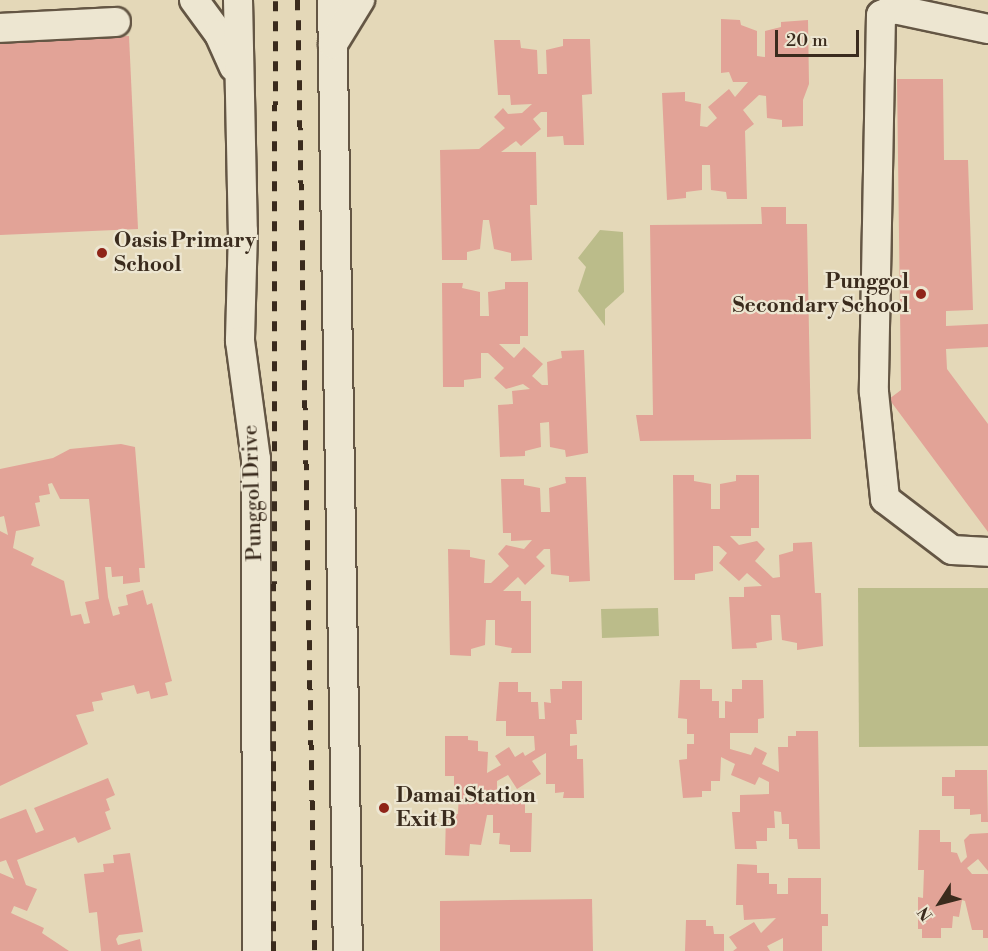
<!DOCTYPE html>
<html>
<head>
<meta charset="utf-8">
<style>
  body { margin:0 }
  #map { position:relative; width:988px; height:951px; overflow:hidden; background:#e4d8b8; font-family:"Libre Bodoni",serif }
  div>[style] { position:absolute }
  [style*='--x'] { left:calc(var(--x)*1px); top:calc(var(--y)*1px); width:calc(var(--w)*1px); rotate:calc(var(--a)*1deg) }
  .green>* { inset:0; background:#bbbc8a }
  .building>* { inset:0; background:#e2a397 }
  .roads { filter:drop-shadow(2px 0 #645644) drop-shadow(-2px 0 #645644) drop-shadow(0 2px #645644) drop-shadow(0 -2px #645644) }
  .minor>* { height:28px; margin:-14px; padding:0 14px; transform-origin:14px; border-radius:14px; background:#ede6d1 }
  .rail>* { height:4.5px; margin-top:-2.25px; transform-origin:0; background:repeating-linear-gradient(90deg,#3a2b1d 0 10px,transparent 0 20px) }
  .dots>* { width:16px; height:16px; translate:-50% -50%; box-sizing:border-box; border:3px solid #ede6d1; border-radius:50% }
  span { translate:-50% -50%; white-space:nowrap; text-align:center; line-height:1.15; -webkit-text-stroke:4.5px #ede6d1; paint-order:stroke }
  .poi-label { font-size:21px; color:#3a2b1d; font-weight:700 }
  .left { translate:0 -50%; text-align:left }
  .right { translate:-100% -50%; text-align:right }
  .street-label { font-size:21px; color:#3a2b1d }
  .north { position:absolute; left:910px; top:873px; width:60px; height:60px; -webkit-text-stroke:4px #ede6d1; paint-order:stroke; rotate:234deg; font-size:16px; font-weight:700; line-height:24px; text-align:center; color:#3a2b1d }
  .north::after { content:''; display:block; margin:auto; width:21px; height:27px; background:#3a2b1d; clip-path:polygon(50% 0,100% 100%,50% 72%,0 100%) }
  .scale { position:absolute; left:775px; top:30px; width:84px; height:27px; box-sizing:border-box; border:3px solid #3a2b1d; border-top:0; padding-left:8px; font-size:18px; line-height:21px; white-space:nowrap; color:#3a2b1d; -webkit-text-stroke:4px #ede6d1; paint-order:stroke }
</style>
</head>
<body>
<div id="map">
  <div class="green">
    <div style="clip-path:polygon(600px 230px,623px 232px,624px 292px,605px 309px,605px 326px,578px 291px,586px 267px,578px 258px)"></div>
    <div style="clip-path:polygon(858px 588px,988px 588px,988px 746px,859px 747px)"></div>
    <div style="clip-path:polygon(658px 608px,659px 636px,602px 638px,601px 609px)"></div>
  </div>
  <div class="building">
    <div style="clip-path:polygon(721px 19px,740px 20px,741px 25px,757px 31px,757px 56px,765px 57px,765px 31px,781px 27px,781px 22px,808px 20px,809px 84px,803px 100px,803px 126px,782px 127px,782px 120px,767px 118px,766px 96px,759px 95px,743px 110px,754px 124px,745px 131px,747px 199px,727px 199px,726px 192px,711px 190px,710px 165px,702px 165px,702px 190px,686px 192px,686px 198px,667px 200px,662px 93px,685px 92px,685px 101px,701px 104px,700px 126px,707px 127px,717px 118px,708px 107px,729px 89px,735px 97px,748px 82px,733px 82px,729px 72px,721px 73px)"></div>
    <div style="clip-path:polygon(129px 36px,138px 229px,0 235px,0 42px)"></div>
    <div style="clip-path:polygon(563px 39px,590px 39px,592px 94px,582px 95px,584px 145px,564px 145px,563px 136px,547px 137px,547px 112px,541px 112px,533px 119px,541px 129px,521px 146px,516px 141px,501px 152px,536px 152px,537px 205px,530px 205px,532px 260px,511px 261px,511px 253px,494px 249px,489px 220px,483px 220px,480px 249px,467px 252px,467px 260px,442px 260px,440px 150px,479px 149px,505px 128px,494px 117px,503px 108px,508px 114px,522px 113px,532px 104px,511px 105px,510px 95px,498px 95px,494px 40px,520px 40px,521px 48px,537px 50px,538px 74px,547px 74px,546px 50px,563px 46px)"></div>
    <div style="clip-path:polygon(897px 79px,943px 79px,944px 160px,968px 160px,973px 310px,946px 311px,946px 326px,988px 324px,988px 347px,946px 349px,947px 369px,988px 424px,988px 532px,889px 399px,901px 390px)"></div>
    <div style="clip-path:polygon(761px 207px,786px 207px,786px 224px,807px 224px,811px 439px,640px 441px,636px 415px,653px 415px,650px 225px,762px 224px)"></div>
    <div style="clip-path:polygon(505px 282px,528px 282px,528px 336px,520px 336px,520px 344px,499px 344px,514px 358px,524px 347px,543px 364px,532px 376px,542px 385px,548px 385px,547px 362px,562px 358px,561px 351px,584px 350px,588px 453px,566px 457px,565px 450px,550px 447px,549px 422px,540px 423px,541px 447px,525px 451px,525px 456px,500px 457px,498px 405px,513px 404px,512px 391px,530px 389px,523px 384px,506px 389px,494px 378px,504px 368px,488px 353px,481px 353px,481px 378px,464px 380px,464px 387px,443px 387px,442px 283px,463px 283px,462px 288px,480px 292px,480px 316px,489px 316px,488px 292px,505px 289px)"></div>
    <div style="clip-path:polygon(evenodd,121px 444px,135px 447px,145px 568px,139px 568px,140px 582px,123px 584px,123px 576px,112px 577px,111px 567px,105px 567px,108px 597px,113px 616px,120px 614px,118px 607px,128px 605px,126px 595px,143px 590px,147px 605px,152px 603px,172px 681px,165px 683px,168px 695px,151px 699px,149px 691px,137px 694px,134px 685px,101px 693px,103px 700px,92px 702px,94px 711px,76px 715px,88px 744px,0 786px,0 531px,8px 535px,4px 516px,0 517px,0 469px,53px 458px,70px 449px,121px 444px,52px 483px,60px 499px,89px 499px,99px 599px,85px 602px,90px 623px,84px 624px,81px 614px,71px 616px,64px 581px,31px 565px,34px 558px,13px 548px,16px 531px,40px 526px,35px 503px,40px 502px,39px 496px,50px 494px,48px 484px,52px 483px)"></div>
    <div style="clip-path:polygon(673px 475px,694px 475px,694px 481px,711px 484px,711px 509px,720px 509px,720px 484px,736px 481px,736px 475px,759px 475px,759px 528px,751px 528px,751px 536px,730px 536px,739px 545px,757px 541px,765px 549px,755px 561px,773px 578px,780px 577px,779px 555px,793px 551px,793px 543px,812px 542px,815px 593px,821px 593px,823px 646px,797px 650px,797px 643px,782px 640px,780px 615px,771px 615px,772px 640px,756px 643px,757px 648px,732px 649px,729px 597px,744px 597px,744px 587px,762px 586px,747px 573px,739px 581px,719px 563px,727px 553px,719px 546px,713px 546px,713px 571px,695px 574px,695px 580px,674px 580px)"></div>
    <div style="clip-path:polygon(565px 477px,586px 477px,590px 581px,569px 582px,569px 576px,551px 574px,550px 549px,544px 549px,536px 557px,545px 566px,525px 585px,518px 577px,503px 591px,521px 591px,521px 601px,531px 601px,531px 653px,511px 653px,512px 648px,495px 645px,495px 620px,486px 620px,485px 645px,471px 649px,471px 656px,450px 655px,448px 549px,470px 550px,470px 557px,485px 560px,484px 583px,491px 583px,509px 566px,498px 554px,506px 545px,524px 549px,532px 540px,511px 541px,511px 533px,503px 533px,501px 479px,524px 479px,524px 485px,540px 488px,541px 512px,550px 512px,549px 488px,566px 483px)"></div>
    <div style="clip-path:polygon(680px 680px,700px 680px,700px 689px,712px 689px,712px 701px,719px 701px,719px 718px,725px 718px,725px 701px,732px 702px,732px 689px,742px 689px,742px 680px,763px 680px,764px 718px,758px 719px,758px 733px,730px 733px,730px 749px,751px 755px,755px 747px,767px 753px,762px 764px,779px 772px,778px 747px,788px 747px,788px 736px,796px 736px,796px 731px,818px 731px,820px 849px,798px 849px,797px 839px,789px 839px,789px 824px,782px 824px,781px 812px,774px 811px,775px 828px,767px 828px,767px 841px,756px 841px,757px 849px,735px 849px,732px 812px,740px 812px,740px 795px,769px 794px,769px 782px,759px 777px,755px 785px,731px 775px,735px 764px,721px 757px,720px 781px,711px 781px,711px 791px,702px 791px,702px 797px,683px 798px,679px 760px,687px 759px,687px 744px,694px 744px,694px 734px,687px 734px,687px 719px,678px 718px)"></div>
    <div style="clip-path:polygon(562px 681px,582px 681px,582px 720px,576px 720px,577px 734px,570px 734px,570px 746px,577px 745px,577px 759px,583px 759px,584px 798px,563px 798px,564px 792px,555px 793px,555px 784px,546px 784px,546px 753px,532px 761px,541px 774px,517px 789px,508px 775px,497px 781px,497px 798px,525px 799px,525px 813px,532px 813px,531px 852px,510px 852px,510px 845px,499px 844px,500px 833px,493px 833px,493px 815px,487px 815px,481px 845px,470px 844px,469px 856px,445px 855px,446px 814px,458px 814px,459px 790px,454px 790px,454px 776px,445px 776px,445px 736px,468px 736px,468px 740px,478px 741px,478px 751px,488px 752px,487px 773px,501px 765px,495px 756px,509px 747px,515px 757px,523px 752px,525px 756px,535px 750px,534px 736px,506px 736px,506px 721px,496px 721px,499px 682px,518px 682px,518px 692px,531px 692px,531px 702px,538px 702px,539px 719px,545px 719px,544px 702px,551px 703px,550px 689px,562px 689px)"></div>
    <div style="clip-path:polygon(955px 770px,987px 770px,988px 822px,981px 822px,981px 814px,970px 815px,970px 809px,954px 809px,954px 796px,942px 796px,942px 777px,955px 777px)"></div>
    <div style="clip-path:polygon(108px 778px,115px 795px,106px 799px,110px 810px,105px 812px,111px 829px,78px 843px,75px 837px,17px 860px,26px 885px,37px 889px,27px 911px,14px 906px,11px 913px,44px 928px,42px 933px,69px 951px,0 951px,0 873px,14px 879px,6px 860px,0 862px,0 819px,26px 809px,36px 833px,44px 830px,34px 808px)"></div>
    <div style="clip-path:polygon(919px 830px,940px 830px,940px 842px,951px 842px,951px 852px,957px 853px,961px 863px,967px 857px,964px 840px,970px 834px,988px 833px,988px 871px,978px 859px,967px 868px,972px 874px,988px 874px,988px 938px,983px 938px,983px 930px,972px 930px,965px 901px,962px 900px,959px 917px,953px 916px,952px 928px,941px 928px,941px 938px,922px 938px,922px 929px,918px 929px,918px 897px,923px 898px,924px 870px,918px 870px)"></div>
    <div style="clip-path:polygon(130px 853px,143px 932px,119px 935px,116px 939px,118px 945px,140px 939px,142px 951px,101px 951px,97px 912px,89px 913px,84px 874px,104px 872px,103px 864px,114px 863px,113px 855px)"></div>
    <div style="clip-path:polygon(737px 864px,757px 865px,757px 873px,769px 873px,769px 884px,777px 884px,777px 894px,788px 894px,788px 878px,821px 878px,821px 914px,828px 914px,828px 926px,822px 926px,822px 951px,783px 951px,783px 938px,767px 946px,770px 951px,733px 951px,737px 948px,729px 937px,754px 922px,761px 933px,776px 918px,744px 920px,743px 905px,736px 905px)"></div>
    <div style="clip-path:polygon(592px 899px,593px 951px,440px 951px,440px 901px)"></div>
    <div style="clip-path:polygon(686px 920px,706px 920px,706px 926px,713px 926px,714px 934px,724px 934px,724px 951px,685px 951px)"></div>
  </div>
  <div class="roads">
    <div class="minor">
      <div style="--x:194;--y:0;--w:42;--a:53.7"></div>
      <div style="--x:219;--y:34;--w:36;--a:66"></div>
      <div style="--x:238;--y:0;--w:231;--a:88.8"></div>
      <div style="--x:243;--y:231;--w:110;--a:91.6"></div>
      <div style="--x:240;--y:341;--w:119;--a:82.3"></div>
      <div style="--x:256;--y:459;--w:492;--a:89.9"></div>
      <div style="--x:332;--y:0;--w:951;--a:89.04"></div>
      <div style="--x:0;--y:28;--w:116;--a:-3"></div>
      <div style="--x:988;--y:29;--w:96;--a:-168"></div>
      <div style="--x:894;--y:9;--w:14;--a:155"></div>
      <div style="--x:881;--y:15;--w:377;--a:91.1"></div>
      <div style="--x:874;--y:392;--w:108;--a:84.1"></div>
      <div style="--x:885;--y:499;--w:84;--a:37.3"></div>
      <div style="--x:952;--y:550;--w:36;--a:3"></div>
      <div style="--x:333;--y:44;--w:52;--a:-58.5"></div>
    </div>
  </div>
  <div class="rail">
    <div style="--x:298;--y:0;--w:951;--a:88.98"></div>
    <div style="--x:273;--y:951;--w:951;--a:-89.88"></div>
  </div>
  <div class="dots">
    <div style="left:102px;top:253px;background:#8f2418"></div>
    <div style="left:921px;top:294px;background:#8f2418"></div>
    <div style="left:384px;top:808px;background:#8f2418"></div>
  </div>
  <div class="poi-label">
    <span class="left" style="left:114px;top:253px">Oasis Primary<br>School</span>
    <span class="right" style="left:909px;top:294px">Punggol<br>Secondary School</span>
    <span class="left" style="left:396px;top:808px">Damai Station<br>Exit B</span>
  </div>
  <div class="street-label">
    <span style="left:253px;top:493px;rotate:-92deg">Punggol Drive</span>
  </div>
  <div class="north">N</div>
  <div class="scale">20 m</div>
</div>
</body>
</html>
